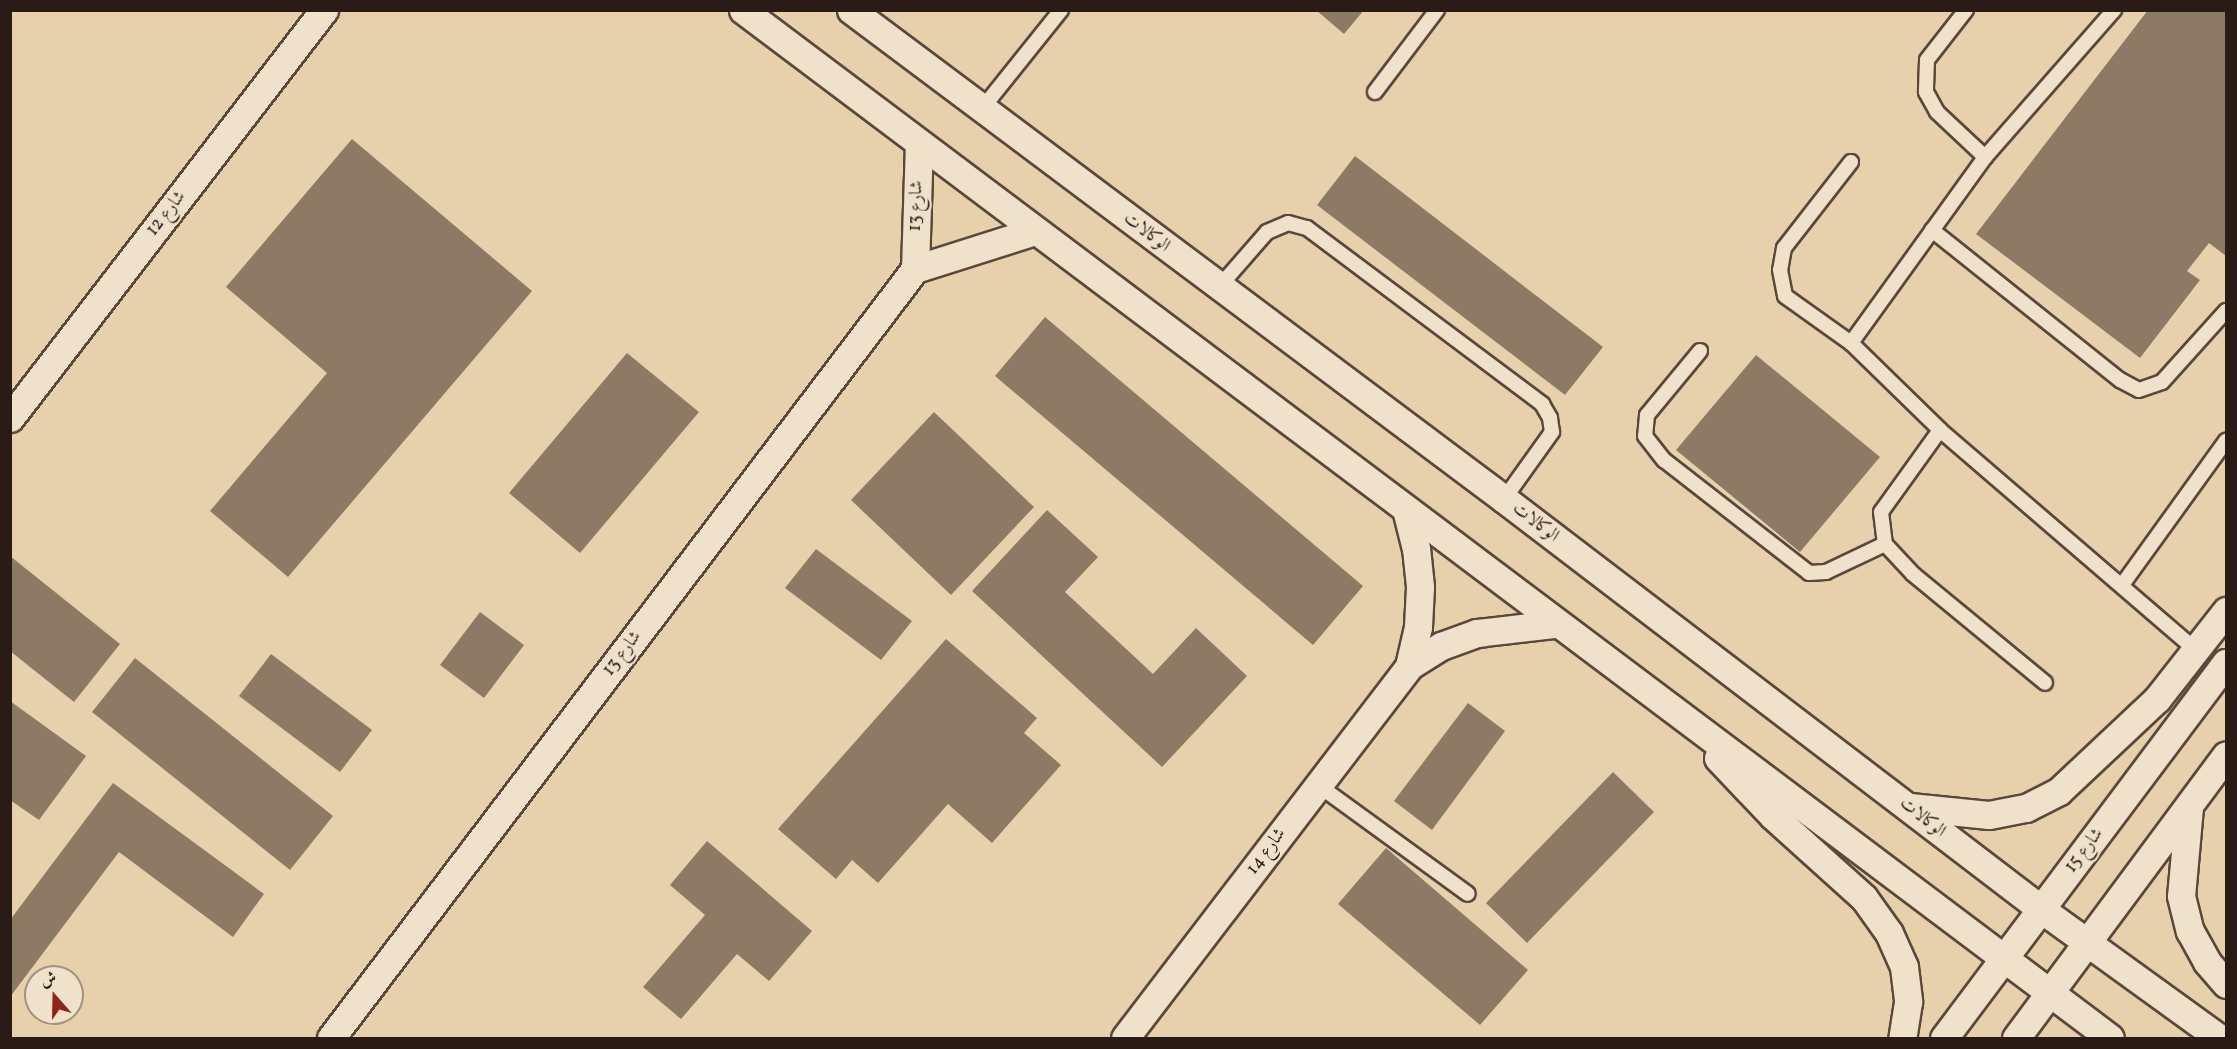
<!DOCTYPE html>
<html>
<head>
<meta charset="utf-8">
<style>
  body { margin:0 }
  #map { position:relative; width:2237px; height:1049px; overflow:hidden; background:#e7d1ad; font-family:Vollkorn,Amiri,serif }
  div>[style] { position:absolute }
  [style*='--x'] { left:calc(var(--x)*1px); top:calc(var(--y)*1px); width:calc(var(--w)*1px); rotate:calc(var(--a)*1deg) }
  .building>* { inset:0; background:#8d7a65 }
  .roads { filter:drop-shadow(2px 0 #5a483c) drop-shadow(-2px 0 #5a483c) drop-shadow(0 2px #5a483c) drop-shadow(0 -2px #5a483c) }
  .service>* { height:14px; margin:-7px; padding:0 7px; transform-origin:7px; border-radius:7px; background:#efe1ca }
  .minor>* { height:27px; margin:-13.5px; padding:0 13.5px; transform-origin:13.5px; border-radius:13.5px; background:#efe1ca }
  span { translate:-50% -50%; white-space:nowrap; text-align:center; line-height:1.15; -webkit-text-stroke:4.5px #efe1ca; paint-order:stroke }
  .street-label { font-size:18px; color:#2b1b16 }
  .frame { position:absolute; inset:0; border:12px solid #2b1b16; pointer-events:none }
  .north { position:absolute; left:24px; top:965px; width:60px; height:60px; box-sizing:border-box; background:#efe1ca; border:2px solid #a19282; border-radius:50%; rotate:340deg; font-size:16px; font-weight:700; line-height:24px; text-align:center; color:#2b1b16 }
  .north::after { content:''; display:block; margin:auto; width:21px; height:27px; background:#8f2418; clip-path:polygon(50% 0,100% 100%,50% 72%,0 100%) }
</style>
</head>
<body>
<div id="map">
  <div class="building">
    <div style="clip-path:polygon(1316px 10px,1364px 10px,1344px 34px)"></div>
    <div style="clip-path:polygon(2148px 10px,2226px 10px,2226px 256px,2209px 243px,2187px 271px,2200px 280px,2140px 358px,1976px 234px)"></div>
    <div style="clip-path:polygon(352px 139px,532px 291px,288px 577px,210px 511px,327px 373px,226px 287px)"></div>
    <div style="clip-path:polygon(1355px 156px,1603px 347px,1565px 395px,1317px 205px)"></div>
    <div style="clip-path:polygon(1045px 317px,1363px 586px,1313px 645px,995px 376px)"></div>
    <div style="clip-path:polygon(627px 353px,699px 412px,580px 553px,509px 493px)"></div>
    <div style="clip-path:polygon(1756px 355px,1880px 457px,1800px 552px,1676px 450px)"></div>
    <div style="clip-path:polygon(934px 412px,1034px 507px,951px 595px,851px 500px)"></div>
    <div style="clip-path:polygon(1047px 510px,1098px 557px,1065px 592px,1153px 674px,1196px 628px,1247px 676px,1162px 767px,972px 591px)"></div>
    <div style="clip-path:polygon(816px 549px,912px 621px,881px 660px,785px 588px)"></div>
    <div style="clip-path:polygon(10px 556px,120px 644px,74px 702px,10px 651px)"></div>
    <div style="clip-path:polygon(480px 612px,524px 645px,484px 698px,440px 665px)"></div>
    <div style="clip-path:polygon(946px 639px,1037px 718px,1024px 733px,1061px 765px,992px 843px,948px 804px,878px 883px,852px 860px,836px 879px,778px 829px)"></div>
    <div style="clip-path:polygon(271px 654px,372px 730px,340px 772px,239px 696px)"></div>
    <div style="clip-path:polygon(135px 658px,333px 816px,290px 870px,92px 712px)"></div>
    <div style="clip-path:polygon(10px 701px,86px 756px,39px 820px,10px 800px)"></div>
    <div style="clip-path:polygon(1468px 703px,1505px 731px,1432px 830px,1394px 801px)"></div>
    <div style="clip-path:polygon(1613px 772px,1654px 812px,1527px 943px,1486px 903px)"></div>
    <div style="clip-path:polygon(113px 783px,264px 894px,233px 937px,119px 852px,10px 997px,10px 920px)"></div>
    <div style="clip-path:polygon(707px 841px,812px 931px,769px 981px,737px 954px,681px 1019px,643px 987px,705px 915px,670px 885px)"></div>
    <div style="clip-path:polygon(1386px 848px,1528px 970px,1480px 1025px,1338px 904px)"></div>
  </div>
  <div class="roads">
    <div class="service">
      <div style="--x:1966;--y:10;--w:63;--a:128"></div>
      <div style="--x:1927;--y:60;--w:32;--a:92"></div>
      <div style="--x:1926;--y:92;--w:23;--a:61"></div>
      <div style="--x:1937;--y:112;--w:66;--a:43.2"></div>
      <div style="--x:1375;--y:92;--w:103;--a:-52.9"></div>
      <div style="--x:981;--y:110;--w:128;--a:-51.3"></div>
      <div style="--x:1851;--y:162;--w:109;--a:127.9"></div>
      <div style="--x:1784;--y:248;--w:22;--a:100"></div>
      <div style="--x:1780;--y:270;--w:26;--a:79"></div>
      <div style="--x:1785;--y:296;--w:81;--a:35.5"></div>
      <div style="--x:1851;--y:343;--w:229;--a:-54.2"></div>
      <div style="--x:1985;--y:157;--w:196;--a:-48.7"></div>
      <div style="--x:1932;--y:230;--w:241;--a:38.6"></div>
      <div style="--x:2120;--y:380;--w:21;--a:28"></div>
      <div style="--x:2139;--y:390;--w:24;--a:-19"></div>
      <div style="--x:2162;--y:382;--w:96;--a:-48"></div>
      <div style="--x:1219;--y:287;--w:73;--a:-48.9"></div>
      <div style="--x:1267;--y:232;--w:23;--a:-23"></div>
      <div style="--x:1288;--y:223;--w:20;--a:15"></div>
      <div style="--x:1307;--y:228;--w:294;--a:36.8"></div>
      <div style="--x:1542;--y:404;--w:16;--a:60"></div>
      <div style="--x:1550;--y:418;--w:14;--a:82"></div>
      <div style="--x:1552;--y:432;--w:82;--a:125.6"></div>
      <div style="--x:1851;--y:343;--w:124;--a:44.3"></div>
      <div style="--x:1940;--y:430;--w:338;--a:40.7"></div>
      <div style="--x:1700;--y:351;--w:83;--a:129.6"></div>
      <div style="--x:1647;--y:415;--w:21;--a:95"></div>
      <div style="--x:1645;--y:436;--w:31;--a:52"></div>
      <div style="--x:1664;--y:460;--w:184;--a:37.9"></div>
      <div style="--x:1809;--y:573;--w:17;--a:-3"></div>
      <div style="--x:1826;--y:572;--w:65;--a:-25.4"></div>
      <div style="--x:1940;--y:430;--w:101;--a:125.7"></div>
      <div style="--x:1881;--y:512;--w:32;--a:83"></div>
      <div style="--x:1885;--y:544;--w:41;--a:47"></div>
      <div style="--x:1913;--y:574;--w:171;--a:39.5"></div>
      <div style="--x:2122;--y:585;--w:178;--a:-54.2"></div>
      <div style="--x:1318;--y:785;--w:185;--a:36"></div>
    </div>
    <div class="minor">
      <div style="--x:743;--y:10;--w:1710;--a:36.94"></div>
      <div style="--x:851;--y:10;--w:816;--a:36.83"></div>
      <div style="--x:1504;--y:499;--w:676;--a:37.36"></div>
      <div style="--x:2041;--y:909;--w:220;--a:35.9"></div>
      <div style="--x:915;--y:269;--w:126;--a:-88.2"></div>
      <div style="--x:10;--y:418;--w:515;--a:-52.42"></div>
      <div style="--x:1407;--y:513;--w:36;--a:76"></div>
      <div style="--x:1416;--y:548;--w:39;--a:84"></div>
      <div style="--x:1420;--y:587;--w:40;--a:92.9"></div>
      <div style="--x:1418;--y:627;--w:40;--a:103"></div>
      <div style="--x:1718;--y:758;--w:80;--a:46.5"></div>
      <div style="--x:1773;--y:816;--w:122;--a:42"></div>
      <div style="--x:1864;--y:898;--w:43;--a:54.5"></div>
      <div style="--x:1889;--y:933;--w:37;--a:66"></div>
      <div style="--x:1904;--y:967;--w:35;--a:83"></div>
      <div style="--x:1908;--y:1002;--w:36;--a:99"></div>
      <div style="--x:1910;--y:807;--w:79;--a:5.8"></div>
      <div style="--x:1989;--y:815;--w:38;--a:-11"></div>
      <div style="--x:2026;--y:808;--w:37;--a:-27"></div>
      <div style="--x:2059;--y:791;--w:134;--a:-43.2"></div>
      <div style="--x:2157;--y:699;--w:112;--a:-51.9"></div>
      <div style="--x:2189;--y:807;--w:89;--a:95.1"></div>
      <div style="--x:2181;--y:896;--w:36;--a:76"></div>
      <div style="--x:2190;--y:931;--w:35;--a:61"></div>
      <div style="--x:2207;--y:962;--w:29;--a:49"></div>
      <div style="--x:331;--y:1038;--w:966;--a:-52.79"></div>
      <div style="--x:915;--y:269;--w:126;--a:-17.6"></div>
      <div style="--x:1125;--y:1038;--w:468;--a:-52.6"></div>
      <div style="--x:1409;--y:666;--w:38;--a:-32"></div>
      <div style="--x:1441;--y:646;--w:38;--a:-20"></div>
      <div style="--x:1477;--y:633;--w:79;--a:-6.6"></div>
      <div style="--x:1944;--y:1038;--w:469;--a:-53.1"></div>
      <div style="--x:2016;--y:1038;--w:352;--a:-53.4"></div>
    </div>
  </div>
  <div class="street-label">
    <span style="left:917px;top:206px;rotate:-88deg">شارع 13</span>
    <span style="left:167px;top:214px;rotate:-52deg">شارع 12</span>
    <span style="left:1146px;top:233px;rotate:37deg">الوكالات</span>
    <span style="left:1535px;top:523px;rotate:37deg">الوكالات</span>
    <span style="left:623px;top:654px;rotate:-53deg">شارع 13</span>
    <span style="left:1922px;top:818px;rotate:38deg">الوكالات</span>
    <span style="left:2085px;top:851px;rotate:-53deg">شارع 15</span>
    <span style="left:1267px;top:852px;rotate:-53deg">شارع 14</span>
  </div>
  <div class="frame"></div>
  <div class="north">ش</div>
</div>
</body>
</html>
